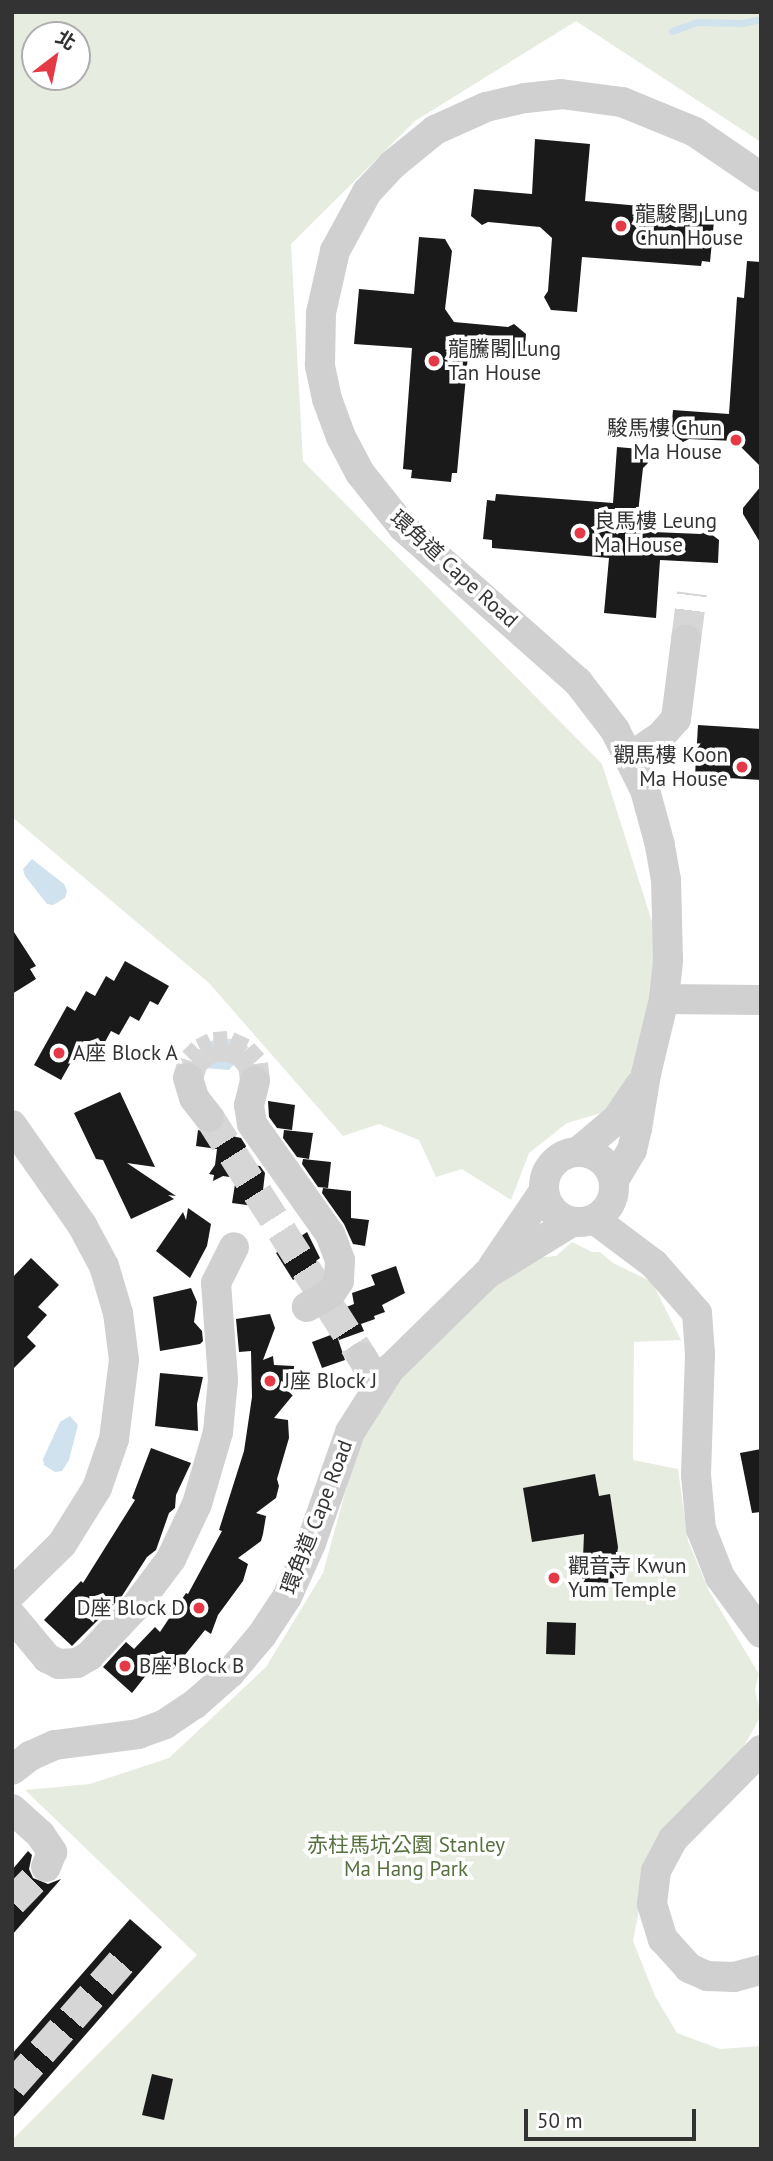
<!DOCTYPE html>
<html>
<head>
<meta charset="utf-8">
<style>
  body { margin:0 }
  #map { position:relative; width:773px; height:2161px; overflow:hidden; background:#fff; font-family:"PT Sans","Noto Sans TC",sans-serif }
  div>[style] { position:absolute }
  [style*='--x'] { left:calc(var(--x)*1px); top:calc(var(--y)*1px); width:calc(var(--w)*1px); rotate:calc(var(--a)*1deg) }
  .green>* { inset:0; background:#e6ecdf }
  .water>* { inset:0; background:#cfe2ee }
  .stream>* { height:7px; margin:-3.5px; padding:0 3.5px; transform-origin:3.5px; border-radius:3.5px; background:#cfe2ee }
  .building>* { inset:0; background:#1a1a1a }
  .minor-tunnel>* { height:30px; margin-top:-15px; transform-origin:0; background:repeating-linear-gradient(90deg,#d6d6d6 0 30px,transparent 0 45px) }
  .minor>* { height:30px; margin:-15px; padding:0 15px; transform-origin:15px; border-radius:15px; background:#d0d0d0 }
  .minor>.ring { margin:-15px; padding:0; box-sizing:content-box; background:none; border:30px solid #d0d0d0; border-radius:50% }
  .dots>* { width:19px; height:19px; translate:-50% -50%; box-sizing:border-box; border:4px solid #fff; border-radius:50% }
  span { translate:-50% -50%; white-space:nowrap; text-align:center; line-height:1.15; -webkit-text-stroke:7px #fff; paint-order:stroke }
  .poi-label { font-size:21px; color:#333 }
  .left { translate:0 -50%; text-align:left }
  .right { translate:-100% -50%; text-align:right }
  .street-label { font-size:21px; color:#333 }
  .park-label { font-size:21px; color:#56703f }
  .frame { position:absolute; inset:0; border:14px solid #333; pointer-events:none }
  .north { position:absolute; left:21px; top:21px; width:70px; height:70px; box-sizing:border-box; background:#fff; border:2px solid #adadad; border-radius:50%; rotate:32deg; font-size:19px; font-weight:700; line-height:28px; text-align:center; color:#333 }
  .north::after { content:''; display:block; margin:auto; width:24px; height:32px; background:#e63946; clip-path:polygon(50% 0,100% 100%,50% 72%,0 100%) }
  .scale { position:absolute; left:524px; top:2109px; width:172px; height:32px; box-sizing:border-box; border:4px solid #333; border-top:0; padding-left:9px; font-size:21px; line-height:24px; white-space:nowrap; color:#333; -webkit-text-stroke:5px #fff; paint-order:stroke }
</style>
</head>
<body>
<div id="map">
  <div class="green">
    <div style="clip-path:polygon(evenodd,12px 12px,761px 12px,761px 142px,576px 21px,415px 121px,291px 244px,303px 461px,602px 764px,660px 947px,636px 1087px,608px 1111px,567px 1123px,529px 1153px,511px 1200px,462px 1169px,436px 1177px,419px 1140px,379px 1124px,343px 1136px,209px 983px,12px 817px,12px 12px,35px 35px,77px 35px,77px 77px,35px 77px,35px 35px)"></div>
    <div style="clip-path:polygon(572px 1242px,592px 1252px,600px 1252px,613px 1263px,652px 1282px,681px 1340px,634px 1342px,633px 1460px,678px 1469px,688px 1541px,709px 1591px,759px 1674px,755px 1689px,761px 1716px,729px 1772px,651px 1848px,633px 1941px,655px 1996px,677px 2033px,720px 2049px,761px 2046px,761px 2149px,12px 2149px,12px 2140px,197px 1955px,25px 1790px,90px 1784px,169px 1758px,266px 1667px,323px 1573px,363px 1427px,446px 1321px,531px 1258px,556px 1256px)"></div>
  </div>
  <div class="water">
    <div style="clip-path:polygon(32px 859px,64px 884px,67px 891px,65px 898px,53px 905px,47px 904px,25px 876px,23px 869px)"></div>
    <div style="clip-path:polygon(216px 1038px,231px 1039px,249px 1047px,229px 1070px,204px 1068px,193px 1053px)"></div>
    <div style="clip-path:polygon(70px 1416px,78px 1425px,69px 1460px,62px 1471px,55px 1472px,44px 1465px,43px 1459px,60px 1422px)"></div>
  </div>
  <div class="stream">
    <div style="--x:672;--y:31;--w:27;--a:-20"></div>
    <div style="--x:697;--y:22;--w:45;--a:1.3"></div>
    <div style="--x:742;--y:23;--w:19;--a:-12"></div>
  </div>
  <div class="building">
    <div style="clip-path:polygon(535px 139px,590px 144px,585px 201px,706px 212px,705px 221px,714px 221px,710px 262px,702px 261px,701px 266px,582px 257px,577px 312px,551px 310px,544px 297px,548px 291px,552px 238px,540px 227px,488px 222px,482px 225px,471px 216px,474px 189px,532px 194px)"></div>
    <div style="clip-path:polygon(419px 237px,445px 239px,452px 251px,445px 309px,454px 322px,508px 327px,514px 324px,526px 334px,524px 359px,468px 355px,457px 473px,452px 473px,451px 482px,411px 478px,412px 470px,403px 469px,412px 348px,354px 344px,359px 289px,414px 294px)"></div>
    <div style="clip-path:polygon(747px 261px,761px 262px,761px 467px,735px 441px,689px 439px,683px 442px,671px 433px,673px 410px,729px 414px,737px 297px,744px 298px)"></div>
    <div style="clip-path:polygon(617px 447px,640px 449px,648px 463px,643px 468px,638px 513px,653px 532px,701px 534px,707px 531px,719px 540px,718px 563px,660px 560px,656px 618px,604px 613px,609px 558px,492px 548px,492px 540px,483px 539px,487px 500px,495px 501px,496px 494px,613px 503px)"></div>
    <div style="clip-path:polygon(761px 486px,761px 544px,743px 514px,743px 508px)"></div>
    <div style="clip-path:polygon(698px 725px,761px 729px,761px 780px,695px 776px)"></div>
    <div style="clip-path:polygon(12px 929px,36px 966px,30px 969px,36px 979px,12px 994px)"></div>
    <div style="clip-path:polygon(125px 961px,169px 986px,158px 1005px,150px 1001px,139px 1021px,130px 1016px,119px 1035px,111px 1031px,100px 1051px,83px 1041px,61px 1080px,34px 1065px,67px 1006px,75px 1011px,86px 991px,95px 996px,106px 976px,114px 981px)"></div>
    <div style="clip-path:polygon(120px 1092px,155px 1167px,127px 1163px,176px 1196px,168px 1195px,174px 1199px,131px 1219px,103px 1160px,96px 1159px,74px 1113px)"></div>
    <div style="clip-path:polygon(268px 1101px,295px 1105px,292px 1130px,277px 1128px,269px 1117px)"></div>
    <div style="clip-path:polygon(225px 1124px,228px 1124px,227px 1135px,241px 1138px,246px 1146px,244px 1164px,260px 1166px,265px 1173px,261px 1207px,232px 1203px,236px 1178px,223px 1176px,213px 1181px,214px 1175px,209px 1174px,215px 1165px,217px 1149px,196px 1146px,198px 1130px,212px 1134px)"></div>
    <div style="clip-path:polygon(284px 1130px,313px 1133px,309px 1159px,297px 1157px,283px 1138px)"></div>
    <div style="clip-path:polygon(303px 1159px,331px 1162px,328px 1188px,318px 1187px,302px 1164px)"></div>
    <div style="clip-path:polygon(323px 1188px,351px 1191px,351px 1218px,369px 1220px,365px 1246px,353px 1244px,344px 1224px,322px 1193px)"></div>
    <div style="clip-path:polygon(188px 1208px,211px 1224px,207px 1246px,190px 1278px,156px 1251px,183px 1212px,186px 1220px)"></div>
    <div style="clip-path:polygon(307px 1232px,320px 1258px,316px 1261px,318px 1264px,293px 1280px,276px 1253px)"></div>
    <div style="clip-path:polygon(31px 1258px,59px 1285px,38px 1307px,47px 1315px,27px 1337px,36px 1346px,12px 1370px,12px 1278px)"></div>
    <div style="clip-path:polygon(396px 1266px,405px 1293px,382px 1305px,385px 1312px,374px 1316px,375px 1319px,361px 1324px,364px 1331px,339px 1340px,329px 1314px,354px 1304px,352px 1293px,375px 1285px,371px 1275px)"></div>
    <div style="clip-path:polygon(191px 1288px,197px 1302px,194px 1322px,202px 1331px,203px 1341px,200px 1344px,160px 1351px,153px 1297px)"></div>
    <div style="clip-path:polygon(270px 1314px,275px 1328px,263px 1360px,273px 1356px,274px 1365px,294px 1366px,293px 1395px,274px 1418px,288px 1420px,289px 1438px,277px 1479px,279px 1486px,276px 1498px,256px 1513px,266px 1516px,263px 1534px,261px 1541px,238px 1558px,248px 1564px,243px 1581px,218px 1615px,211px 1634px,205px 1630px,172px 1671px,159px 1659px,132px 1693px,103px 1667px,126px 1642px,134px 1649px,155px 1627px,160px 1632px,186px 1593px,188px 1594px,222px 1531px,219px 1530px,244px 1451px,252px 1397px,251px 1351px,239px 1352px,236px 1319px)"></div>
    <div style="clip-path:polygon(336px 1333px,345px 1360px,322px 1368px,312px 1342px)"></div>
    <div style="clip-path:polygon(160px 1373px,203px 1377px,197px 1404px,198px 1431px,155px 1426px)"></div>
    <div style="clip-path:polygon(151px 1448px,191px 1463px,176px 1495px,175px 1508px,169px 1513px,156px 1550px,147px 1557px,122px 1596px,72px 1646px,44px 1620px,81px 1581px,83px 1583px,135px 1500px,132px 1498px)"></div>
    <div style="clip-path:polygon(761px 1449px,761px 1512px,752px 1513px,740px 1453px)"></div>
    <div style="clip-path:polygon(595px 1474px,599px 1496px,610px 1494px,618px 1547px,613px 1583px,582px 1582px,584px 1534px,532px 1542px,523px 1488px)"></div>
    <div style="clip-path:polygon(547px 1622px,576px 1623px,575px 1655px,546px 1654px)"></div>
    <div style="clip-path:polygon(28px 1851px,32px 1855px,29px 1869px,33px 1878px,48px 1884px,61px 1879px,12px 1935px,12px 1870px)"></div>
    <div style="clip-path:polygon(130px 1919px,162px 1947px,12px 2119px,12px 2054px)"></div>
    <div style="clip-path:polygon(152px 2074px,173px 2079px,164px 2120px,142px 2115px)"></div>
  </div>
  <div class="minor-tunnel">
    <div style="--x:686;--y:640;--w:47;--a:-82.7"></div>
    <div style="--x:188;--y:1078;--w:17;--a:-73"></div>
    <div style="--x:193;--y:1062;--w:13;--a:-45"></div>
    <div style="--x:202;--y:1053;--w:13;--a:-27"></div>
    <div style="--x:214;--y:1047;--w:14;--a:-4"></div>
    <div style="--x:228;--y:1046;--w:17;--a:25"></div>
    <div style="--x:243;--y:1053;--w:15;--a:48"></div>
    <div style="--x:253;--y:1064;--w:17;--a:83"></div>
    <div style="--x:209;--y:1117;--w:285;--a:57.5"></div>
    <div style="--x:12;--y:1902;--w:49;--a:-45.8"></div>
    <div style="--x:12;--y:2086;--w:168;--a:-48.6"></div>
  </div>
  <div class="minor">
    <div style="--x:630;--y:757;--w:37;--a:-34"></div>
    <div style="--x:661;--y:736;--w:23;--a:-49"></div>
    <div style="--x:676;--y:719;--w:80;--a:-82.8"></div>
    <div style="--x:664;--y:999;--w:97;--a:0.6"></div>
    <div style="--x:188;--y:1078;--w:21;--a:73"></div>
    <div style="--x:194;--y:1098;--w:24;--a:52"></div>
    <div style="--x:255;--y:1081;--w:25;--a:104"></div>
    <div style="--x:249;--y:1105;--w:19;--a:81"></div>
    <div style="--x:252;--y:1124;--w:135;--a:54.7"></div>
    <div style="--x:330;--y:1234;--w:28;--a:69"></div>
    <div style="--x:340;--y:1260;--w:21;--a:93"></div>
    <div style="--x:339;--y:1281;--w:14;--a:124"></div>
    <div style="--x:331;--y:1293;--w:28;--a:150"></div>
    <div style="--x:12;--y:1125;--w:122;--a:55"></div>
    <div style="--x:82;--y:1225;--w:47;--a:61.8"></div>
    <div style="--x:104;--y:1266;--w:49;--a:73.4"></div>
    <div style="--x:118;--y:1313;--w:47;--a:82.7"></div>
    <div style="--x:124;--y:1360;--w:80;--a:97.2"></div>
    <div style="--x:114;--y:1439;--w:52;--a:109.1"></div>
    <div style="--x:97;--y:1488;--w:66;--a:122"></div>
    <div style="--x:62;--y:1544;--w:70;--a:135.6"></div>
    <div style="--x:579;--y:1151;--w:50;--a:-40.1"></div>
    <div style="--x:617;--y:1119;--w:40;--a:-56"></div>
    <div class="ring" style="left:544px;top:1152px;width:40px;height:40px"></div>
    <div style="--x:614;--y:1180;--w:35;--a:-59"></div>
    <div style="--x:632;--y:1150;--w:22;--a:-77"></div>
    <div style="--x:637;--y:1129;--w:56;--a:-80.7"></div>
    <div style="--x:646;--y:1074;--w:77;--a:-76.5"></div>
    <div style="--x:664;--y:999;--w:39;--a:-84"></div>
    <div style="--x:668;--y:960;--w:80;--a:-91.4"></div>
    <div style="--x:666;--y:880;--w:36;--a:-100"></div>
    <div style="--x:660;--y:845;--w:57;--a:-105.3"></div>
    <div style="--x:645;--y:790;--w:67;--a:-116.6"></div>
    <div style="--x:615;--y:730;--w:61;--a:-127.6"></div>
    <div style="--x:578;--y:682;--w:234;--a:-138.5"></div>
    <div style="--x:403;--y:527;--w:69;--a:-128.5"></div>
    <div style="--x:360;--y:473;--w:41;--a:-117.8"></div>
    <div style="--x:341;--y:437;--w:40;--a:-110.2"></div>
    <div style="--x:327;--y:399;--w:35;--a:-102"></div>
    <div style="--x:320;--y:365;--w:52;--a:-88.9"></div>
    <div style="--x:321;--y:313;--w:64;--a:-77.3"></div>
    <div style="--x:335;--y:251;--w:67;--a:-61.5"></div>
    <div style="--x:367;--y:192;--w:37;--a:-47"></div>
    <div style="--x:392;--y:165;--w:55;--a:-39.1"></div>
    <div style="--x:435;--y:130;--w:56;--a:-24.3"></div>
    <div style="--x:486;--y:107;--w:40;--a:-13"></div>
    <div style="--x:525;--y:98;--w:36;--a:-6"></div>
    <div style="--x:561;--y:94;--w:62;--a:7.5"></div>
    <div style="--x:622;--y:102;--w:79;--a:22.3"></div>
    <div style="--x:695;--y:132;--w:80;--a:34.3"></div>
    <div style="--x:594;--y:1219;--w:75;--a:36.9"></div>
    <div style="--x:654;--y:1264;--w:65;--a:48.7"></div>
    <div style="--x:697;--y:1313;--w:41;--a:85.8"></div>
    <div style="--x:700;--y:1354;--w:121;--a:91.9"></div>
    <div style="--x:696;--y:1475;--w:54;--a:84.7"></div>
    <div style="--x:701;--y:1529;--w:52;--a:68.4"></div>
    <div style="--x:720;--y:1577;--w:69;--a:53.8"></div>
    <div style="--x:493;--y:1266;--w:91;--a:-55.8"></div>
    <div style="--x:362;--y:1357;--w:33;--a:59"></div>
    <div style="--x:12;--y:1616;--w:55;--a:50.2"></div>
    <div style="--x:47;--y:1658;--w:13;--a:27"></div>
    <div style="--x:59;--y:1664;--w:18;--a:-3"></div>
    <div style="--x:77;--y:1663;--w:14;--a:-30"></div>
    <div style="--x:89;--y:1656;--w:67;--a:-46.8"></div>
    <div style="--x:135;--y:1607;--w:60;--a:-53.1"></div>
    <div style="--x:171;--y:1559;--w:61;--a:-64.7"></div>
    <div style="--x:197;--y:1504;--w:75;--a:-73.7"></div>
    <div style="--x:218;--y:1432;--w:52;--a:-84.5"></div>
    <div style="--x:223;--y:1380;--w:97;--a:-94.1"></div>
    <div style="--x:216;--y:1283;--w:40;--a:-63.4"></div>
    <div style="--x:761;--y:1750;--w:125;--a:134.7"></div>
    <div style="--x:673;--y:1839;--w:36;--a:118"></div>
    <div style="--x:656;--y:1871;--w:33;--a:97"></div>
    <div style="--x:652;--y:1904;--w:37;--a:73"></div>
    <div style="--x:663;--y:1939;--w:39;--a:48"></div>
    <div style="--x:689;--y:1968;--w:20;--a:24"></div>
    <div style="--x:707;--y:1976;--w:27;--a:2"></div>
    <div style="--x:734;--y:1977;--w:28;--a:-15"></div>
    <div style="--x:12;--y:1770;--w:23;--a:-38"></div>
    <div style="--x:30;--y:1756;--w:27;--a:-24"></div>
    <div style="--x:55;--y:1745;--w:84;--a:-7.5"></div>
    <div style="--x:138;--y:1734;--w:29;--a:-20"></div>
    <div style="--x:165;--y:1724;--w:36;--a:-34"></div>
    <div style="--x:195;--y:1704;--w:47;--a:-41.5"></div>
    <div style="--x:230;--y:1673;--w:50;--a:-49.9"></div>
    <div style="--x:262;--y:1635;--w:45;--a:-56.7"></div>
    <div style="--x:287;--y:1597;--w:59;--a:-66"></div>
    <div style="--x:311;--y:1543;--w:118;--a:-70.6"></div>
    <div style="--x:350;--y:1432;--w:75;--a:-57.6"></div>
    <div style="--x:390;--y:1369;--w:136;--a:-44.4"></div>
    <div style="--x:487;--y:1274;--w:100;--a:-31.5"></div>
    <div style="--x:12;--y:1809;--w:38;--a:42"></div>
    <div style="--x:40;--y:1834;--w:22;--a:56"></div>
    <div style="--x:52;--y:1852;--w:16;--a:112"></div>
  </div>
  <div class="dots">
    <div style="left:621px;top:226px;background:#e63946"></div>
    <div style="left:434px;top:361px;background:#e63946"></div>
    <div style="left:736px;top:440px;background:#e63946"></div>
    <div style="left:580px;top:533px;background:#e63946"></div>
    <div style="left:742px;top:767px;background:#e63946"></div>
    <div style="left:59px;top:1053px;background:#e63946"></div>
    <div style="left:270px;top:1381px;background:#e63946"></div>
    <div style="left:554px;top:1578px;background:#e63946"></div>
    <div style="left:199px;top:1608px;background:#e63946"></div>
    <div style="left:125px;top:1666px;background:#e63946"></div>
  </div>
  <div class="poi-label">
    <span class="left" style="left:635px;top:226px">龍駿閣 Lung<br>Chun House</span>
    <span class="left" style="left:448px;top:361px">龍騰閣 Lung<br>Tan House</span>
    <span class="right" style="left:722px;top:440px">駿馬樓 Chun<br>Ma House</span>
    <span class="left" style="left:594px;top:533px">良馬樓 Leung<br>Ma House</span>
    <span class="right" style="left:728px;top:767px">觀馬樓 Koon<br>Ma House</span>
    <span class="left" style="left:73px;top:1053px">A座 Block A</span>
    <span class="left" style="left:284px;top:1381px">J座 Block J</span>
    <span class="left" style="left:568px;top:1578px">觀音寺 Kwun<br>Yum Temple</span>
    <span class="right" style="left:185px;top:1608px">D座 Block D</span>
    <span class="left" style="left:139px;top:1666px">B座 Block B</span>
  </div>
  <div class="street-label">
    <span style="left:454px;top:569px;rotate:42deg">環角道 Cape Road</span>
    <span style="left:317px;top:1517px;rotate:-69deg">環角道 Cape Road</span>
  </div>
  <div class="park-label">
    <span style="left:406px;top:1857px">赤柱馬坑公園 Stanley<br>Ma Hang Park</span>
  </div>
  <div class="frame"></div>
  <div class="north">北</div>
  <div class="scale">50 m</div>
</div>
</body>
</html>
